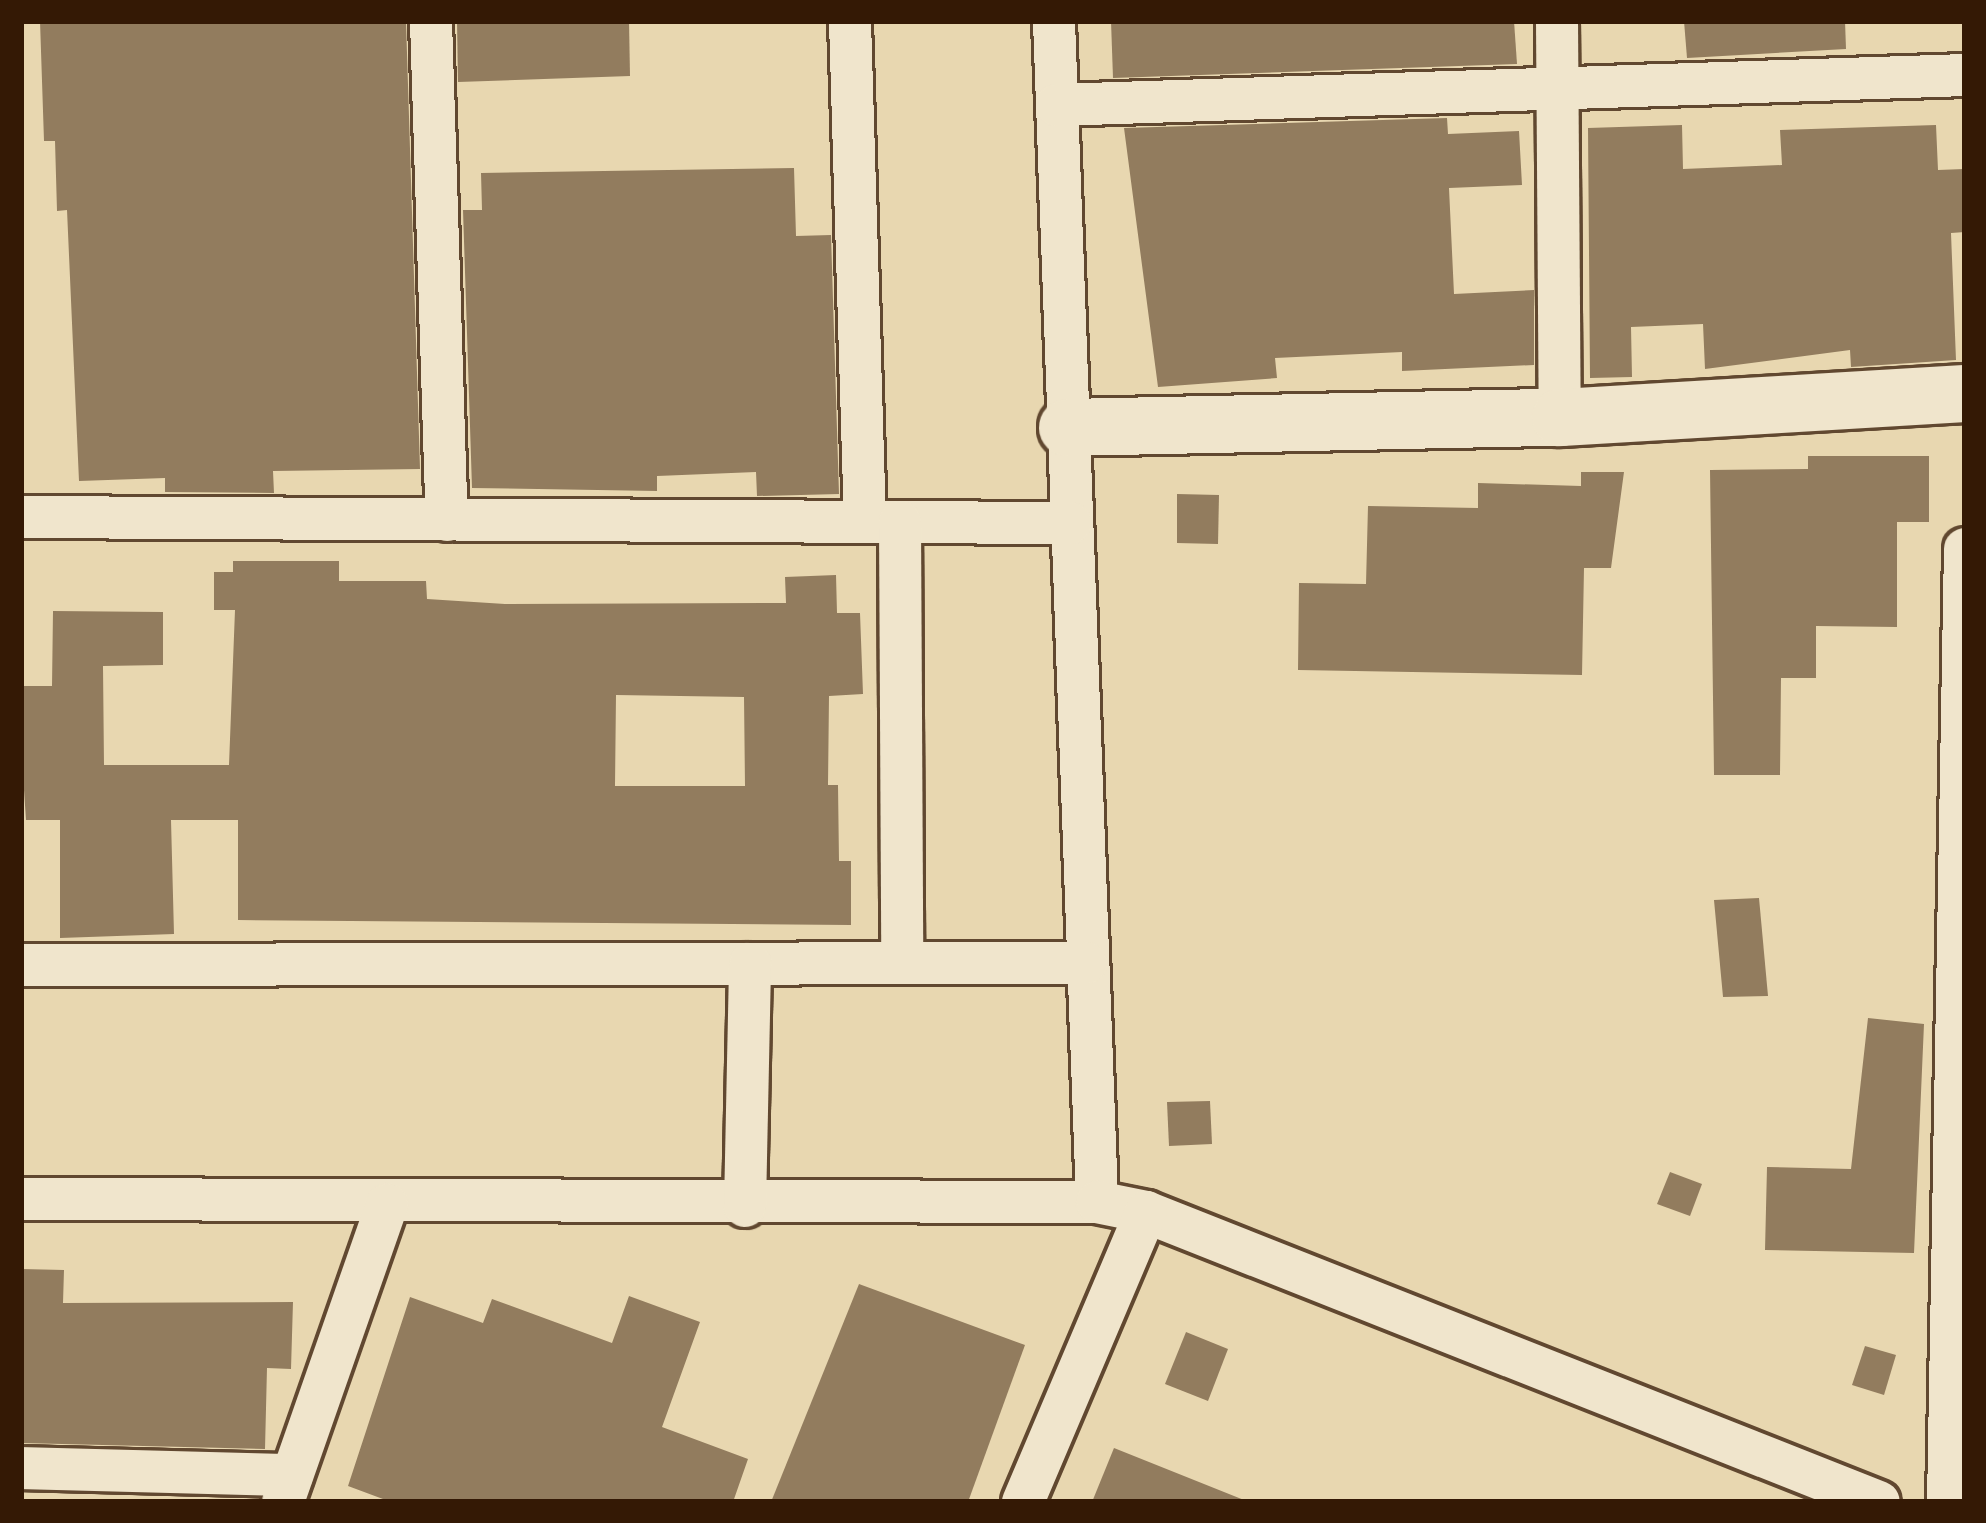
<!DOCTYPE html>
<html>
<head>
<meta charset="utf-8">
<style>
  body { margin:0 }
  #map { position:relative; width:1986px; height:1523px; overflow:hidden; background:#e8d7b0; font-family:"IM FELL Great Primer",serif }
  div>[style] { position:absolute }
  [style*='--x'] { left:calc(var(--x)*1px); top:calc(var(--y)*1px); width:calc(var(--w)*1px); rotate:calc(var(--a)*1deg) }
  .building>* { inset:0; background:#927c5e }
  .roads { filter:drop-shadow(3px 0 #614830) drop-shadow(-3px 0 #614830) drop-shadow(0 3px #614830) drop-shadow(0 -3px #614830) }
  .street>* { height:42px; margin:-21px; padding:0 21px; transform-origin:21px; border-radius:21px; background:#f0e5cc }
  .secondary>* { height:57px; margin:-28.5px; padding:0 28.5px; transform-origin:28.5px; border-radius:28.5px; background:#f0e5cc }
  span { translate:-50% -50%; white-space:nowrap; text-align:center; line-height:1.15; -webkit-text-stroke:9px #f0e5cc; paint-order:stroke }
  .frame { position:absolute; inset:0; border:24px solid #341905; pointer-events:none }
</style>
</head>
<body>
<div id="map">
  <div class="building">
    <div style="clip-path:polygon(40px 21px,406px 21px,420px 469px,273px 471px,274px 493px,165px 492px,165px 478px,79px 481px,67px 210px,57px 211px,55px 141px,44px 141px)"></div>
    <div style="clip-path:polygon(457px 21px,629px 21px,630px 76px,458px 82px)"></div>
    <div style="clip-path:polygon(1111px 21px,1514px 21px,1517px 64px,1113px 78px)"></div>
    <div style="clip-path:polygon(1684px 21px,1845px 21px,1846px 49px,1687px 58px)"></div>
    <div style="clip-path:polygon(1447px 118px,1448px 134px,1519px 131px,1522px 185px,1449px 188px,1454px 294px,1534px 290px,1534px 365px,1402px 371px,1402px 352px,1275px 358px,1277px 378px,1158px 387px,1124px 128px)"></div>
    <div style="clip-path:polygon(1682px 125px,1683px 169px,1782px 165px,1780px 130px,1936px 125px,1938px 170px,1964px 169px,1965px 232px,1951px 233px,1956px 360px,1851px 367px,1850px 350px,1705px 369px,1703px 324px,1631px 327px,1632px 377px,1590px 378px,1588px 128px)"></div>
    <div style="clip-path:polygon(794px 168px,796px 236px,831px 235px,839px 494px,757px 496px,756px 472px,657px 476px,657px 491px,472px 488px,463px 210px,482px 210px,481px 173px)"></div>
    <div style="clip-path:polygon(1808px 456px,1929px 456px,1929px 522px,1897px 522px,1897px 627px,1816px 626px,1816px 678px,1781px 678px,1780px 775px,1714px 775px,1710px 470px,1808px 469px)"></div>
    <div style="clip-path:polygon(1581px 472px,1624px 472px,1611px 568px,1584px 568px,1582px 675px,1298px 670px,1299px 583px,1366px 584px,1368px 506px,1478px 508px,1478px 483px,1581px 486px)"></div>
    <div style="clip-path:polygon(1177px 494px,1219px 495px,1218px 544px,1177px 543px)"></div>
    <div style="clip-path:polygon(evenodd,233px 561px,339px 561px,339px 581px,426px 581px,427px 599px,505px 604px,786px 603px,785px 577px,836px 575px,837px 613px,860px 613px,863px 694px,829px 696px,828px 785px,838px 785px,839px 861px,851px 861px,851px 925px,238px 920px,238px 820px,171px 820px,174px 934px,60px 938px,60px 820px,26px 820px,21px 745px,21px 686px,52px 686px,53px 611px,163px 612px,163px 665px,103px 666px,104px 765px,229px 765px,235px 610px,214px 610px,214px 572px,233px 572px,233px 561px,616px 695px,744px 697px,745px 786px,615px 786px,616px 695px)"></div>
    <div style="clip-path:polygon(1759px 898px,1768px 996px,1723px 997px,1714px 900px)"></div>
    <div style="clip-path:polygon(1868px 1018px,1924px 1024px,1914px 1253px,1765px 1250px,1767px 1167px,1851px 1169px)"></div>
    <div style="clip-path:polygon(1210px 1101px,1212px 1144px,1169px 1146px,1167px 1102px)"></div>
    <div style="clip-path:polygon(1670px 1172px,1702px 1184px,1690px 1216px,1657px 1204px)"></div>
    <div style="clip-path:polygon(21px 1269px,64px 1270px,63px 1303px,293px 1302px,291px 1369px,267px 1368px,265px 1449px,21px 1443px)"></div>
    <div style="clip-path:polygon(859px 1284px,1025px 1345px,968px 1502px,771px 1502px)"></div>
    <div style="clip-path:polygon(629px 1296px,700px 1322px,662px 1427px,748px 1459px,733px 1502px,391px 1502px,348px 1486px,410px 1297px,483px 1323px,492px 1299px,612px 1343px)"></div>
    <div style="clip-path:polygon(1186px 1332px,1228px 1349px,1208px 1401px,1165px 1384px)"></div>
    <div style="clip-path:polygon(1865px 1346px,1896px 1355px,1884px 1395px,1852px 1385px)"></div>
    <div style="clip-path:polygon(1114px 1448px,1244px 1500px,1244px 1502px,1092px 1502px)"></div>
  </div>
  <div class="roads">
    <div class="street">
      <div style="--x:431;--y:21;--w:499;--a:88.2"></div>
      <div style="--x:850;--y:21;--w:501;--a:88.29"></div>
      <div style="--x:1054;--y:21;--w:1182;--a:87.91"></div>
      <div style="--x:1557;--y:21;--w:396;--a:89.6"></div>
      <div style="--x:1057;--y:105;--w:908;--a:-1.89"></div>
      <div style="--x:21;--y:517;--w:1049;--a:0.33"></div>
      <div style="--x:900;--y:522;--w:441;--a:89.7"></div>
      <div style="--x:21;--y:965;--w:1065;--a:-0.11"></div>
      <div style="--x:21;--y:1199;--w:1076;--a:0.16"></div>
      <div style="--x:1097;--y:1202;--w:50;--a:11.5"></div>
      <div style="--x:1146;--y:1212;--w:788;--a:21.59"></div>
      <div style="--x:745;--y:1206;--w:242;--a:-88.8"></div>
      <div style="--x:21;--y:1468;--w:271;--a:1.5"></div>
      <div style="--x:283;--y:1502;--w:315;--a:-70.7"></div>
      <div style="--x:1023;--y:1502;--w:315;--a:-67"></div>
      <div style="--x:1948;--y:1502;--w:953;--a:-88.98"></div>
    </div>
    <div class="secondary">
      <div style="--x:1067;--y:427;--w:493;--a:-1.2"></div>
      <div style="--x:1560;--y:417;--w:406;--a:-3.4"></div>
    </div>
  </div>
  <div class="frame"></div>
</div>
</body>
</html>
